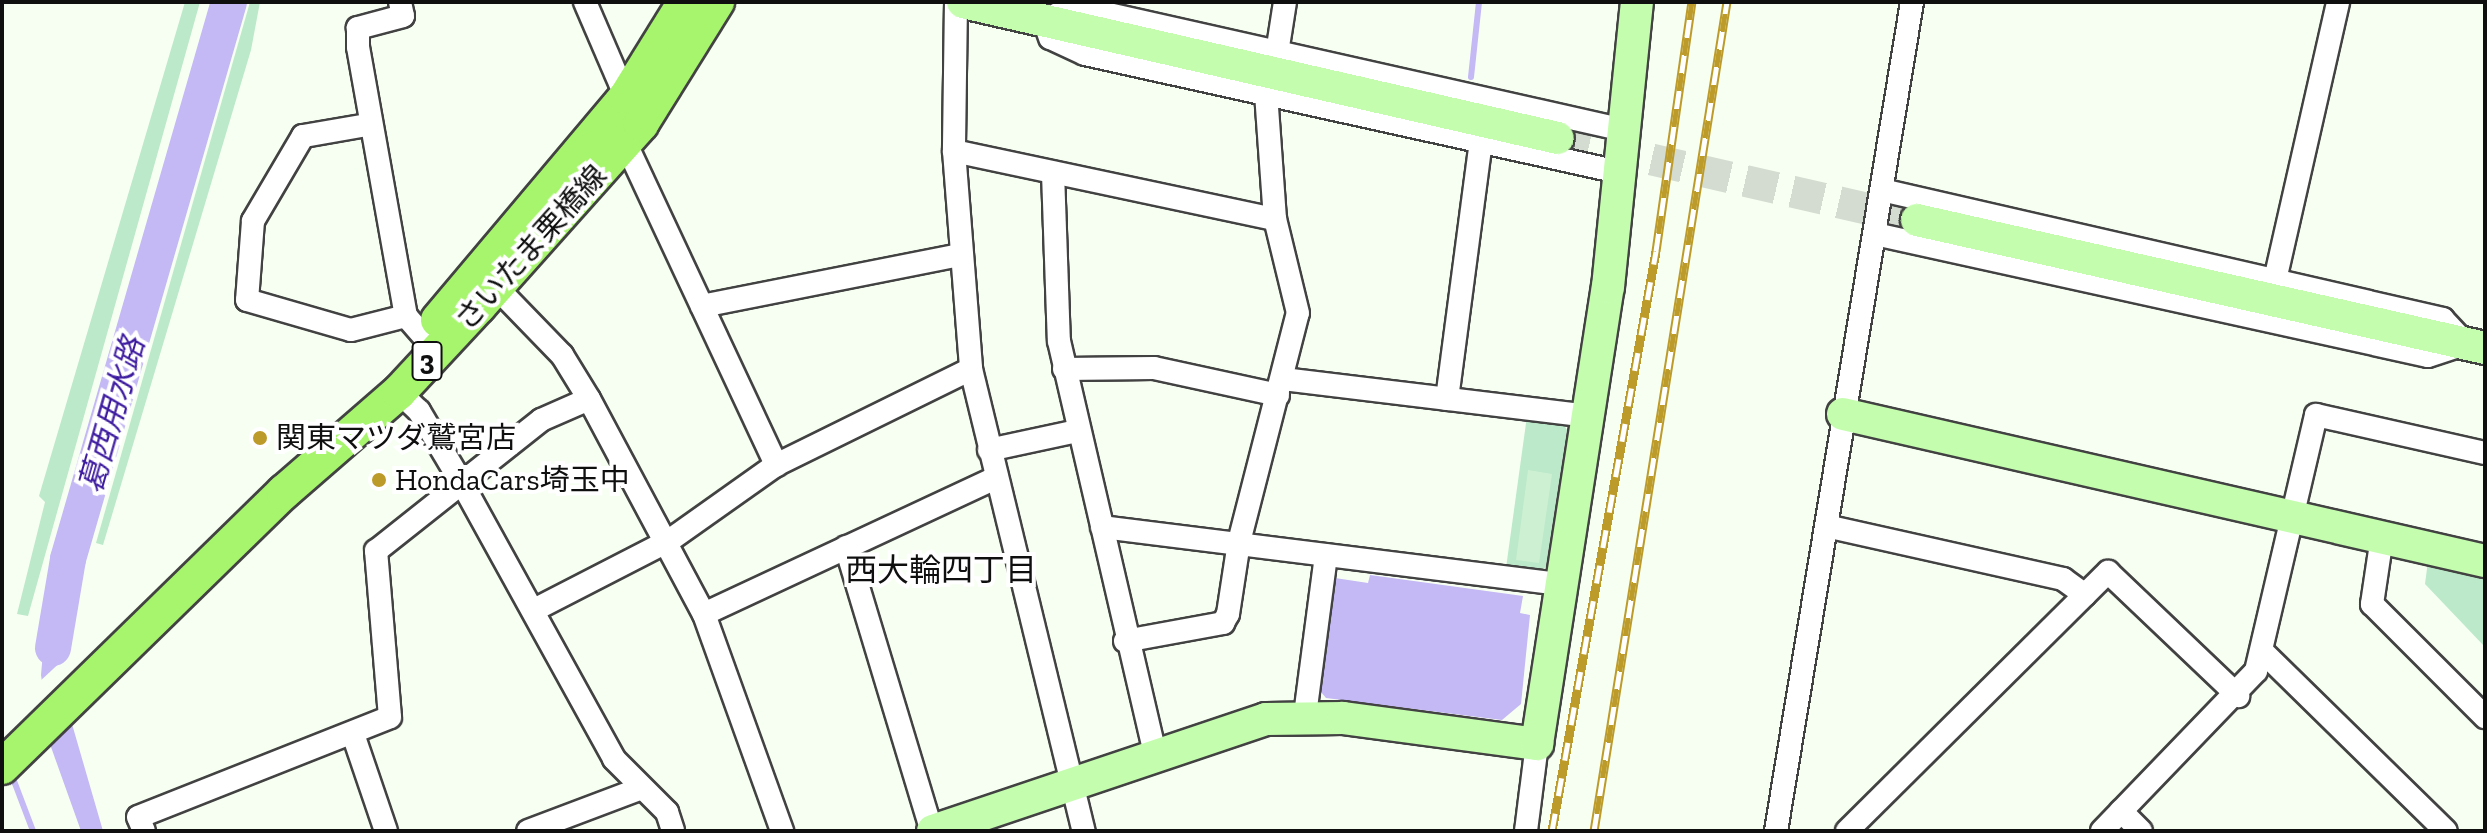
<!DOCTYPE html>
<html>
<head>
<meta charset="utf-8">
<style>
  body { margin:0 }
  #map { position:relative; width:2487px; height:833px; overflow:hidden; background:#f7fff2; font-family:"Zilla Slab","Noto Sans JP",serif }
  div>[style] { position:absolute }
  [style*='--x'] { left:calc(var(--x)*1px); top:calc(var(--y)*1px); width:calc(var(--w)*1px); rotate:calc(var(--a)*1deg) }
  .green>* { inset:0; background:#bce9c9 }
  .pitch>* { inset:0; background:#cdf0d3 }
  .water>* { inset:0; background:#c4b8f5 }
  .pier>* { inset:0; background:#f7fff2 }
  .stream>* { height:6px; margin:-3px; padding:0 3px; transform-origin:3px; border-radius:3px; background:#c4b8f5 }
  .river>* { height:36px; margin:-18px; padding:0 18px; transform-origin:18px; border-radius:18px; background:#c4b8f5 }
  .secondary-tunnel>* { height:32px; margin-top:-16px; transform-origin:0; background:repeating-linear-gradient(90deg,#d4dbd0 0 32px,transparent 0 48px) }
  .roads { filter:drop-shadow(2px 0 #424242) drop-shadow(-2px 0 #424242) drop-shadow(0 2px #424242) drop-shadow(0 -2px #424242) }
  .street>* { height:22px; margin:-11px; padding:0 11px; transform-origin:11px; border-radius:11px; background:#fff }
  .secondary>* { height:32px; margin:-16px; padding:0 16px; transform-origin:16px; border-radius:16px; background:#c5fdaf }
  .primary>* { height:34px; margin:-17px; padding:0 17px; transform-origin:17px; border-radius:17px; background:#a6f56c }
  .rail>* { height:9px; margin-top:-4.5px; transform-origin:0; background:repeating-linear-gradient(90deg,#fff 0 18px,#bc9b2a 0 36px); box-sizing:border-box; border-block:2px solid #bc9b2a }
  .dots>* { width:22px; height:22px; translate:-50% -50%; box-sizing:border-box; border:4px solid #fff; border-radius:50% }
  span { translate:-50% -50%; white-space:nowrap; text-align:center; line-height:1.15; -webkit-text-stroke:8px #fff; paint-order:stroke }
  .shield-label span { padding:2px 6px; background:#fff; border:2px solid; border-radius:6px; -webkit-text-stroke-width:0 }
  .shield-label { font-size:28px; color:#0f0f0f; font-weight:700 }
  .street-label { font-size:30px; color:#0f0f0f }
  .poi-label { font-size:30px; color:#0f0f0f }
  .left { translate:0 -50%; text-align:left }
  .water-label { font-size:32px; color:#3d1b9f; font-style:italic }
  .neighbourhood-label { font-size:32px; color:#0f0f0f }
  .frame { position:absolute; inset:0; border:4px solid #0f0f0f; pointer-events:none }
</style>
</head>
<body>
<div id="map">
  <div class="green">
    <div style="clip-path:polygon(185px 2px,200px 2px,28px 616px,17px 614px,45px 502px,39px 496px)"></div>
    <div style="clip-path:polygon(250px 2px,260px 2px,251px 50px,103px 545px,96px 543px)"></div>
    <div style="clip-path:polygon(1527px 416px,1561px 420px,1567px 430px,1546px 567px,1538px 572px,1506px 568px)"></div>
    <div style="clip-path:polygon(2428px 561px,2485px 574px,2485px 647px,2425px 584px)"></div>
  </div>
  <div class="pitch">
    <div style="clip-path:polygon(1528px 470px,1552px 474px,1539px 563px,1516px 560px)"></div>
  </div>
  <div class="water">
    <div style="clip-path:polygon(1370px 575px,1523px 596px,1520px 613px,1530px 615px,1521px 704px,1502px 720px,1326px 698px,1321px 692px,1335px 578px,1368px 583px)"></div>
    <div style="clip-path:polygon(48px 595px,68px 603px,63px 693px,103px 831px,81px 831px,51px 747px,41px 675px)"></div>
  </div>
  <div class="pier">
    <div style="clip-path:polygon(66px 657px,72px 724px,47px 748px,38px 683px)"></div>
  </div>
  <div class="stream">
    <div style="--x:1471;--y:77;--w:75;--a:-83.9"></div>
    <div style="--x:11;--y:773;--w:62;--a:69.2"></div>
  </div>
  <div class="river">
    <div style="--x:53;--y:648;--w:90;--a:-80.4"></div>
    <div style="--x:68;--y:559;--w:580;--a:-73.88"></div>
  </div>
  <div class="secondary-tunnel">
    <div style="--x:1558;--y:138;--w:368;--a:12.9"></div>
  </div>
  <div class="roads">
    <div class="street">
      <div style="--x:400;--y:2;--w:14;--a:78"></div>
      <div style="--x:403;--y:16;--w:47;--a:165.1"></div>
      <div style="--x:358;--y:28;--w:19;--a:90"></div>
      <div style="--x:358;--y:47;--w:273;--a:79.9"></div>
      <div style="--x:406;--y:316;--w:28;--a:49"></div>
      <div style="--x:585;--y:2;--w:103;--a:66.7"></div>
      <div style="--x:956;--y:2;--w:149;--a:90.8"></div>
      <div style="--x:954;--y:151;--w:219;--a:85.5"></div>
      <div style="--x:971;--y:369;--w:476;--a:76.3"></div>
      <div style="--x:1277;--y:53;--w:52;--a:-81.1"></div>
      <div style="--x:367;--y:125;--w:65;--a:170.2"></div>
      <div style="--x:303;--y:136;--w:99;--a:120.5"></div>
      <div style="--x:253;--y:221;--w:79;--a:94.3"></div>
      <div style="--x:247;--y:300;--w:108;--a:16.1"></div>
      <div style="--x:351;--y:330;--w:57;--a:-14.3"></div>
      <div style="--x:625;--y:142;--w:357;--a:64.9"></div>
      <div style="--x:954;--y:151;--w:328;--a:12"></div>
      <div style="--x:1619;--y:172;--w:547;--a:-167.54"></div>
      <div style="--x:1085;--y:54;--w:38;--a:-155"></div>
      <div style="--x:1050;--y:38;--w:18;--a:-109"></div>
      <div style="--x:1044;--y:21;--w:20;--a:-27"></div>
      <div style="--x:1062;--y:12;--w:42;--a:1.4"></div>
      <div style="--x:1104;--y:13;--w:533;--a:12.68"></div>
      <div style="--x:1053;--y:173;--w:168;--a:88"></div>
      <div style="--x:1059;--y:341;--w:422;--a:76.9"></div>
      <div style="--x:1875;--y:234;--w:566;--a:12.44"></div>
      <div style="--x:2428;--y:356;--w:40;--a:-18"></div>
      <div style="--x:2466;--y:344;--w:34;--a:-133"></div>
      <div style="--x:2443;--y:319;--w:576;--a:-167.05"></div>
      <div style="--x:2275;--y:280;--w:285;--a:-77.2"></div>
      <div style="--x:496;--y:287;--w:95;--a:45.9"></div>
      <div style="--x:562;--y:355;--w:52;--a:58.5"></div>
      <div style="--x:702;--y:306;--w:262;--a:-11.2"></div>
      <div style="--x:1064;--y:369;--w:90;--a:-0.6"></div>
      <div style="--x:1154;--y:368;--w:127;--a:12.3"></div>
      <div style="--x:1283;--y:379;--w:306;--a:6.9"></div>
      <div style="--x:399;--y:392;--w:28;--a:44"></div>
      <div style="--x:419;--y:411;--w:86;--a:59.3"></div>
      <div style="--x:463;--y:485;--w:313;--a:61.1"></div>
      <div style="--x:614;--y:759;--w:75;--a:45"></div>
      <div style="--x:667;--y:812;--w:20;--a:72"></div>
      <div style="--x:1447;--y:399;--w:259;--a:-82.5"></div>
      <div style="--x:989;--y:450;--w:90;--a:-12.2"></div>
      <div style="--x:1826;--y:526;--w:243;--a:12.6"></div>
      <div style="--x:2063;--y:579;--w:27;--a:36"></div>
      <div style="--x:1102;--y:527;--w:463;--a:7.1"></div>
      <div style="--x:2382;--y:537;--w:68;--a:98.5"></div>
      <div style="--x:2372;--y:604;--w:160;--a:45"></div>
      <div style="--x:846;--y:547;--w:297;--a:73.2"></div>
      <div style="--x:534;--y:610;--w:153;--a:-27.2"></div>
      <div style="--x:670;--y:540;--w:130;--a:-35.3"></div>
      <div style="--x:776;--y:465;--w:217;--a:-26.2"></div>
      <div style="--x:704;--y:614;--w:321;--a:-25"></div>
      <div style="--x:1125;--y:641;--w:100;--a:-10.4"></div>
      <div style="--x:1223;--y:623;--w:10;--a:-61"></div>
      <div style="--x:1228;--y:614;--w:73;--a:-81.3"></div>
      <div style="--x:1239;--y:542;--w:236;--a:-75.6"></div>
      <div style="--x:1298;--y:313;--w:97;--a:-103.7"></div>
      <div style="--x:1275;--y:219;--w:127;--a:-94.1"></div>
      <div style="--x:2262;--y:651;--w:257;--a:44.4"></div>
      <div style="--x:1305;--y:715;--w:161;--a:-82.5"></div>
      <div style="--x:353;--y:734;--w:102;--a:71.2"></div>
      <div style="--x:2121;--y:811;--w:28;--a:45"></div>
      <div style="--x:144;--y:831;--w:15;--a:-113"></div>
      <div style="--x:138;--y:817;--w:271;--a:-21.6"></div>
      <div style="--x:390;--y:717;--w:167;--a:-94.8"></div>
      <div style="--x:376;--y:551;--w:211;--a:-38.4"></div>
      <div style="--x:541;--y:420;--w:52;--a:-23.6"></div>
      <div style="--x:589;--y:399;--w:244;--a:61.9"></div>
      <div style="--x:704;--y:614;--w:231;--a:70.2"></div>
      <div style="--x:528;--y:831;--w:119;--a:-20.7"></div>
      <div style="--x:1526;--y:831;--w:88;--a:-82.8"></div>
      <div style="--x:1776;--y:831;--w:840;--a:-80.68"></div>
      <div style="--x:1847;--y:831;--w:368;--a:-44.8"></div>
      <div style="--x:2108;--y:572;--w:180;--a:43.6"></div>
      <div style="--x:2102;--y:831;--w:222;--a:-46.1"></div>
      <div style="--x:2256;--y:671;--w:263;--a:-76.8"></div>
      <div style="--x:2316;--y:415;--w:173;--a:12.7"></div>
    </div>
    <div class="secondary">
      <div style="--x:963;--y:2;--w:610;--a:12.88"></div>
      <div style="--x:1917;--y:220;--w:582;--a:12.7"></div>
      <div style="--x:1843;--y:414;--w:659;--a:12.9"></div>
      <div style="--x:933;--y:831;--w:351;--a:-18.6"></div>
      <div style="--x:1266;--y:719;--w:77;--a:-0.7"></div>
      <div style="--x:1343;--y:718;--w:196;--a:7.6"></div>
      <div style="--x:1537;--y:744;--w:462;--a:-81.2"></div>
      <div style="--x:1608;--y:287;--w:286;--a:-84.2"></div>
    </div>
    <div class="primary">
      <div style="--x:438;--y:320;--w:292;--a:-49.9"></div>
      <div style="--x:626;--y:97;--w:112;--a:-58.2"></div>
      <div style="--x:2;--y:767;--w:394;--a:-44.3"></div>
      <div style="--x:284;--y:492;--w:152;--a:-41"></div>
      <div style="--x:399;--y:392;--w:117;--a:-47.1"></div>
      <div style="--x:479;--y:306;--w:244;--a:-48.3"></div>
      <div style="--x:641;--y:124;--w:144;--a:-58.1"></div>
    </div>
  </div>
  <div class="rail">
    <div style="--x:1552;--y:831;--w:589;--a:-79.83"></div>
    <div style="--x:1656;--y:251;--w:252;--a:-81.8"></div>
    <div style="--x:1594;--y:831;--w:840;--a:-80.89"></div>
  </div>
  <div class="dots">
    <div style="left:260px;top:438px;background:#bc9b2a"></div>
    <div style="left:379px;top:480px;background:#bc9b2a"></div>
  </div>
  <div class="shield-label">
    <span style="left:427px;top:361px">3</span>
  </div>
  <div class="street-label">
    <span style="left:531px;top:248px;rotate:-48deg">さいたま栗橋線</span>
  </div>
  <div class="poi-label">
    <span class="left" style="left:276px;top:438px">関東マツダ鷲宮店</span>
    <span class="left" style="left:395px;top:480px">HondaCars埼玉中</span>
  </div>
  <div class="water-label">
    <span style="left:112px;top:415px;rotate:-74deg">葛西用水路</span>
  </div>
  <div class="neighbourhood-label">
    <span style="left:941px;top:570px">西大輪四丁目</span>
  </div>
  <div class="frame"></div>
</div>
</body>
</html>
